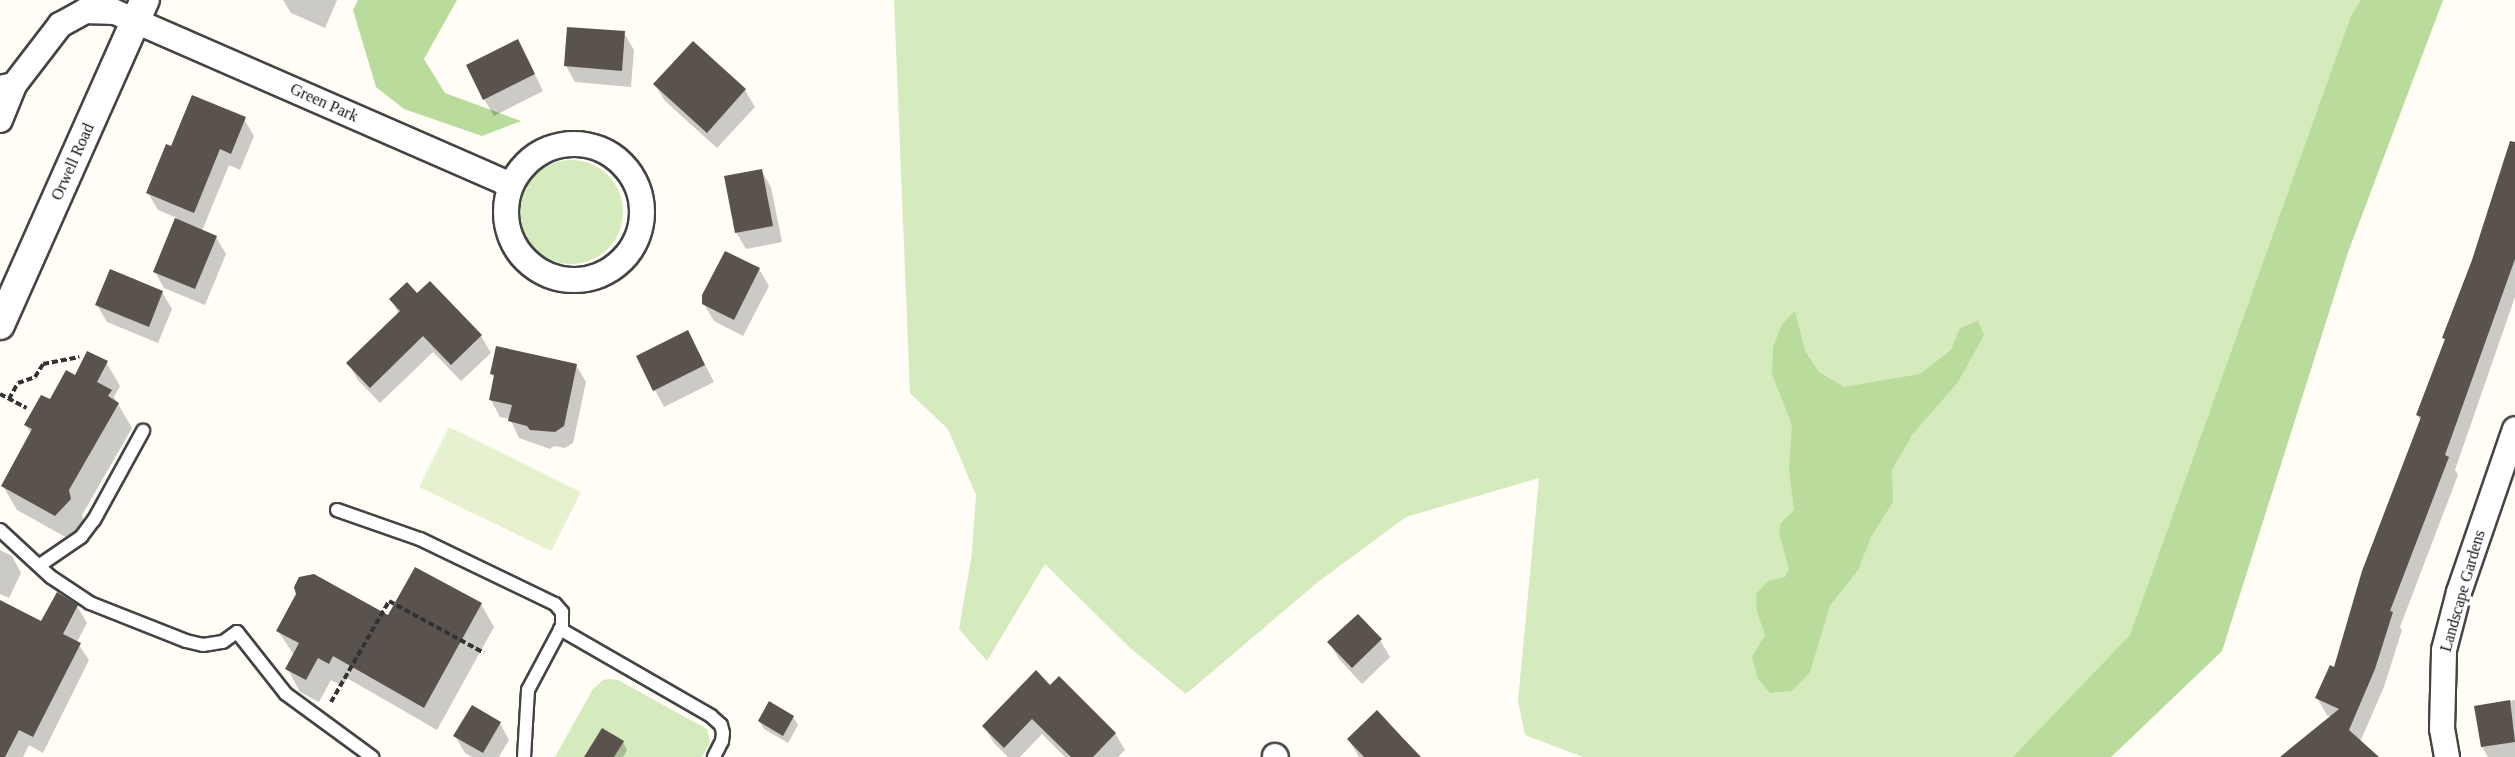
<!DOCTYPE html>
<html>
<head>
<meta charset="utf-8">
<style>
  body { margin:0 }
  #map { position:relative; width:2515px; height:757px; overflow:hidden; background:#fffdf5; font-family:Georgia,serif }
  div>[style] { position:absolute }
  [style*='--x'] { left:calc(var(--x)*1px); top:calc(var(--y)*1px); width:calc(var(--w)*1px); rotate:calc(var(--a)*1deg) }
  .green>* { inset:0; background:#d5ebbd }
  .round { border-radius:50% }
  .forest>* { inset:0; background:#b9dc9c }
  .pitch>* { inset:0; background:#e6f2cf }
  .shadow>* { inset:0; background:#0003 }
  .building>* { inset:0; background:#5a524d }
  .path>* { height:4px; margin-top:-2px; transform-origin:0; background:repeating-linear-gradient(90deg,#333 0 6px,transparent 0 9px) }
  .roads { filter:drop-shadow(2px 0 #444) drop-shadow(-2px 0 #444) drop-shadow(0 2px #444) drop-shadow(0 -2px #444) }
  .service>* { height:12px; margin:-6px; padding:0 6px; transform-origin:6px; border-radius:6px; background:#fff }
  .minor>* { height:24px; margin:-12px; padding:0 12px; transform-origin:12px; border-radius:12px; background:#fff }
  .minor>.ring { margin:-12px; padding:0; box-sizing:content-box; background:none; border:24px solid #fff; border-radius:50% }
  .tertiary>* { height:28px; margin:-14px; padding:0 14px; transform-origin:14px; border-radius:14px; background:#fff }
  span { translate:-50% -50%; white-space:nowrap; text-align:center; line-height:1.15; -webkit-text-stroke:6px #fff; paint-order:stroke }
  .street-label { font-size:16px; color:#111 }
</style>
</head>
<body>
<div id="map">
  <div class="green">
    <div style="clip-path:polygon(894px 0,2443px 0,2348px 252px,2222px 651px,2111px 757px,1583px 757px,1525px 735px,1518px 701px,1539px 478px,1406px 517px,1318px 582px,1186px 694px,1129px 647px,1045px 564px,987px 661px,959px 629px,972px 553px,976px 495px,948px 429px,910px 393px)"></div>
    <div class="round" style="left:519px;top:160px;width:104px;height:104px"></div>
    <div style="clip-path:polygon(610px 679px,618px 680px,707px 729px,710px 743px,702px 757px,555px 757px,593px 689px,603px 680px)"></div>
  </div>
  <div class="forest">
    <div style="clip-path:polygon(358px 0,457px 0,424px 59px,445px 93px,521px 121px,482px 136px,404px 109px,376px 87px,353px 10px)"></div>
    <div style="clip-path:polygon(2361px 0,2443px 0,2348px 252px,2222px 651px,2111px 757px,2013px 757px,2130px 635px,2351px 16px)"></div>
    <div style="clip-path:polygon(1795px 311px,1805px 351px,1819px 372px,1844px 387px,1920px 374px,1951px 350px,1960px 328px,1978px 321px,1984px 335px,1958px 382px,1912px 435px,1892px 470px,1893px 502px,1871px 537px,1858px 570px,1830px 606px,1810px 672px,1792px 691px,1770px 693px,1758px 679px,1752px 657px,1765px 635px,1757px 612px,1756px 594px,1768px 581px,1785px 577px,1789px 569px,1779px 533px,1781px 523px,1794px 510px,1789px 469px,1792px 425px,1772px 374px,1773px 347px,1782px 324px)"></div>
  </div>
  <div class="pitch">
    <div style="clip-path:polygon(449px 427px,581px 492px,551px 551px,419px 487px)"></div>
  </div>
  <div class="shadow">
    <div style="clip-path:polygon(283px 0,337px 0,325px 28px,291px 13px)"></div>
    <div style="clip-path:polygon(624px 33px,634px 50px,631px 87px,575px 82px,566px 66px)"></div>
    <div style="clip-path:polygon(527px 58px,543px 91px,494px 116px,484px 99px)"></div>
    <div style="clip-path:polygon(655px 85px,745px 90px,755px 107px,717px 148px,665px 101px)"></div>
    <div style="clip-path:polygon(244px 119px,254px 136px,240px 170px,229px 165px,202px 231px,216px 237px,226px 254px,205px 305px,164px 288px,155px 272px,177px 218px,158px 210px,148px 193px,172px 148px)"></div>
    <div style="clip-path:polygon(2515px 166px,2515px 297px,2455px 470px,2458px 475px,2400px 627px,2402px 630px,2384px 687px,2360px 742px,2376px 757px,2295px 757px,2331px 717px,2327px 715px,2317px 698px,2334px 669px,2421px 421px,2417px 415px,2446px 341px,2444px 338px)"></div>
    <div style="clip-path:polygon(761px 170px,771px 187px,782px 242px,746px 249px,736px 232px)"></div>
    <div style="clip-path:polygon(759px 269px,769px 286px,743px 336px,714px 321px,704px 304px)"></div>
    <div style="clip-path:polygon(162px 292px,172px 309px,158px 343px,107px 322px,97px 305px)"></div>
    <div style="clip-path:polygon(417px 295px,481px 336px,491px 353px,461px 381px,433px 352px,380px 403px,358px 380px,348px 363px,399px 314px,391px 299px)"></div>
    <div style="clip-path:polygon(688px 332px,714px 382px,664px 407px,655px 390px)"></div>
    <div style="clip-path:polygon(106px 362px,120px 386px,114px 397px,132px 428px,82px 515px,84px 523px,69px 539px,17px 510px,3px 486px,31px 434px,26px 425px,75px 377px)"></div>
    <div style="clip-path:polygon(576px 365px,586px 382px,573px 443px,565px 448px,554px 446px,550px 449px,519px 438px,510px 419px,500px 417px,491px 400px,495px 379px,492px 374px)"></div>
    <div style="clip-path:polygon(0 550px,12px 556px,21px 573px,9px 598px,0 594px)"></div>
    <div style="clip-path:polygon(0 602px,42px 623px,77px 606px,87px 623px,77px 642px,89px 660px,43px 753px,29px 745px,23px 757px,0 757px)"></div>
    <div style="clip-path:polygon(481px 604px,494px 627px,437px 730px,347px 678px,342px 686px,331px 680px,319px 702px,300px 692px,287px 668px,294px 655px,278px 631px)"></div>
    <div style="clip-path:polygon(1380px 640px,1390px 657px,1362px 684px,1339px 659px,1329px 642px)"></div>
    <div style="clip-path:polygon(1050px 687px,1115px 733px,1125px 750px,1118px 757px,1065px 757px,1042px 734px,1020px 757px,1008px 757px,994px 743px,984px 726px)"></div>
    <div style="clip-path:polygon(2515px 700px,2515px 757px,2488px 757px,2482px 747px,2476px 707px)"></div>
    <div style="clip-path:polygon(793px 717px,798px 725px,788px 743px,764px 729px,759px 721px)"></div>
    <div style="clip-path:polygon(500px 723px,509px 740px,499px 757px,472px 757px,465px 753px,455px 736px)"></div>
    <div style="clip-path:polygon(1348px 739px,1420px 757px,1359px 757px)"></div>
    <div style="clip-path:polygon(623px 742px,627px 750px,623px 757px,586px 757px)"></div>
  </div>
  <div class="building">
    <div style="clip-path:polygon(567px 27px,625px 31px,622px 71px,564px 66px)"></div>
    <div style="clip-path:polygon(518px 39px,535px 74px,483px 100px,466px 65px)"></div>
    <div style="clip-path:polygon(693px 41px,746px 89px,707px 133px,653px 84px)"></div>
    <div style="clip-path:polygon(192px 95px,246px 117px,231px 154px,220px 149px,194px 213px,146px 193px,166px 144px,171px 146px)"></div>
    <div style="clip-path:polygon(2510px 141px,2515px 142px,2515px 259px,2445px 455px,2449px 457px,2390px 611px,2393px 612px,2375px 669px,2349px 730px,2379px 757px,2280px 757px,2339px 709px,2315px 698px,2330px 665px,2334px 667px,2362px 571px,2421px 417px,2416px 415px,2445px 339px,2442px 338px,2472px 260px)"></div>
    <div style="clip-path:polygon(762px 169px,773px 226px,735px 233px,724px 176px)"></div>
    <div style="clip-path:polygon(175px 218px,217px 236px,195px 289px,153px 272px)"></div>
    <div style="clip-path:polygon(725px 251px,760px 268px,734px 320px,702px 304px,702px 295px)"></div>
    <div style="clip-path:polygon(110px 269px,163px 291px,149px 327px,95px 305px)"></div>
    <div style="clip-path:polygon(430px 281px,482px 335px,451px 365px,423px 336px,370px 388px,346px 363px,400px 311px,389px 299px,407px 282px,417px 293px)"></div>
    <div style="clip-path:polygon(688px 330px,705px 365px,653px 391px,636px 356px)"></div>
    <div style="clip-path:polygon(496px 346px,577px 364px,564px 426px,555px 432px,530px 430px,527px 426px,508px 421px,512px 405px,489px 400px,494px 375px,490px 374px)"></div>
    <div style="clip-path:polygon(87px 351px,108px 361px,97px 382px,112px 390px,108px 396px,119px 403px,69px 490px,71px 499px,55px 516px,1px 486px,32px 429px,24px 425px,41px 395px,50px 399px,66px 370px,75px 375px)"></div>
    <div style="clip-path:polygon(415px 567px,482px 603px,424px 708px,333px 656px,329px 664px,318px 658px,306px 680px,285px 669px,299px 643px,276px 631px,296px 594px,294px 587px,299px 577px,314px 574px,388px 615px)"></div>
    <div style="clip-path:polygon(57px 592px,78px 605px,63px 634px,81px 643px,33px 737px,19px 730px,5px 757px,0 757px,0 600px,41px 621px)"></div>
    <div style="clip-path:polygon(1358px 614px,1382px 639px,1352px 668px,1327px 642px)"></div>
    <div style="clip-path:polygon(1036px 670px,1050px 685px,1059px 676px,1116px 733px,1093px 757px,1071px 757px,1032px 719px,1004px 748px,982px 726px)"></div>
    <div style="clip-path:polygon(2510px 700px,2515px 742px,2481px 747px,2474px 706px)"></div>
    <div style="clip-path:polygon(769px 701px,794px 716px,783px 736px,758px 721px)"></div>
    <div style="clip-path:polygon(472px 705px,501px 722px,483px 753px,453px 736px)"></div>
    <div style="clip-path:polygon(1377px 710px,1401px 736px,1421px 757px,1364px 757px,1347px 739px)"></div>
    <div style="clip-path:polygon(602px 728px,624px 741px,614px 757px,584px 757px)"></div>
  </div>
  <div class="path">
    <div style="--x:0;--y:394;--w:30;--a:28"></div>
    <div style="--x:9;--y:399;--w:18;--a:-61"></div>
    <div style="--x:18;--y:383;--w:18;--a:-19"></div>
    <div style="--x:35;--y:377;--w:15;--a:-58"></div>
    <div style="--x:43;--y:364;--w:37;--a:-11"></div>
    <div style="--x:331;--y:702;--w:116;--a:-60.1"></div>
    <div style="--x:389;--y:601;--w:108;--a:28.7"></div>
  </div>
  <div class="roads">
    <div class="service">
      <div style="--x:337;--y:510;--w:88;--a:19.3"></div>
      <div style="--x:420;--y:539;--w:150;--a:25.7"></div>
      <div style="--x:555;--y:604;--w:11;--a:49"></div>
      <div style="--x:562;--y:612;--w:14;--a:90"></div>
      <div style="--x:562;--y:626;--w:72;--a:118"></div>
      <div style="--x:528;--y:690;--w:67;--a:93.4"></div>
      <div style="--x:0;--y:530;--w:69;--a:42.7"></div>
      <div style="--x:51;--y:577;--w:47;--a:33.7"></div>
      <div style="--x:90;--y:603;--w:103;--a:21.6"></div>
      <div style="--x:186;--y:641;--w:17;--a:13"></div>
      <div style="--x:203;--y:645;--w:20;--a:-9"></div>
      <div style="--x:223;--y:642;--w:17;--a:-36"></div>
      <div style="--x:237;--y:632;--w:79;--a:51.7"></div>
      <div style="--x:286;--y:694;--w:107;--a:36.2"></div>
      <div style="--x:40;--y:565;--w:50;--a:-34.3"></div>
      <div style="--x:81;--y:537;--w:21;--a:-53"></div>
      <div style="--x:94;--y:520;--w:102;--a:-61.2"></div>
      <div style="--x:560;--y:629;--w:174;--a:29.9"></div>
      <div style="--x:711;--y:716;--w:13;--a:42"></div>
      <div style="--x:721;--y:725;--w:8;--a:76"></div>
      <div style="--x:723;--y:733;--w:8;--a:97"></div>
      <div style="--x:722;--y:741;--w:18;--a:117"></div>
    </div>
    <div class="minor">
      <div style="--x:0;--y:88;--w:14;--a:-12"></div>
      <div style="--x:14;--y:85;--w:76;--a:-52.5"></div>
      <div style="--x:60;--y:25;--w:29;--a:-29"></div>
      <div style="--x:85;--y:11;--w:30;--a:2"></div>
      <div style="--x:115;--y:12;--w:432;--a:23.6"></div>
      <div style="--x:0;--y:120;--w:38;--a:-68"></div>
      <div class="ring" style="left:506px;top:144px;width:112px;height:112px"></div>
      <div style="--x:1275;--y:756;--w:1;--a:45"></div>
      <div style="--x:2447;--y:757;--w:28;--a:-100"></div>
      <div style="--x:2442;--y:729;--w:79;--a:-88.5"></div>
      <div style="--x:2444;--y:650;--w:60;--a:-75.5"></div>
      <div style="--x:2459;--y:592;--w:172;--a:-71"></div>
    </div>
    <div class="tertiary">
      <div style="--x:0;--y:325;--w:356;--a:-66"></div>
    </div>
  </div>
  <div class="street-label">
    <span style="left:324px;top:103px;rotate:24deg">Green Park</span>
    <span style="left:73px;top:162px;rotate:-66deg">Orwell Road</span>
    <span style="left:2463px;top:591px;rotate:-74deg">Landscape Gardens</span>
  </div>
</div>
</body>
</html>
